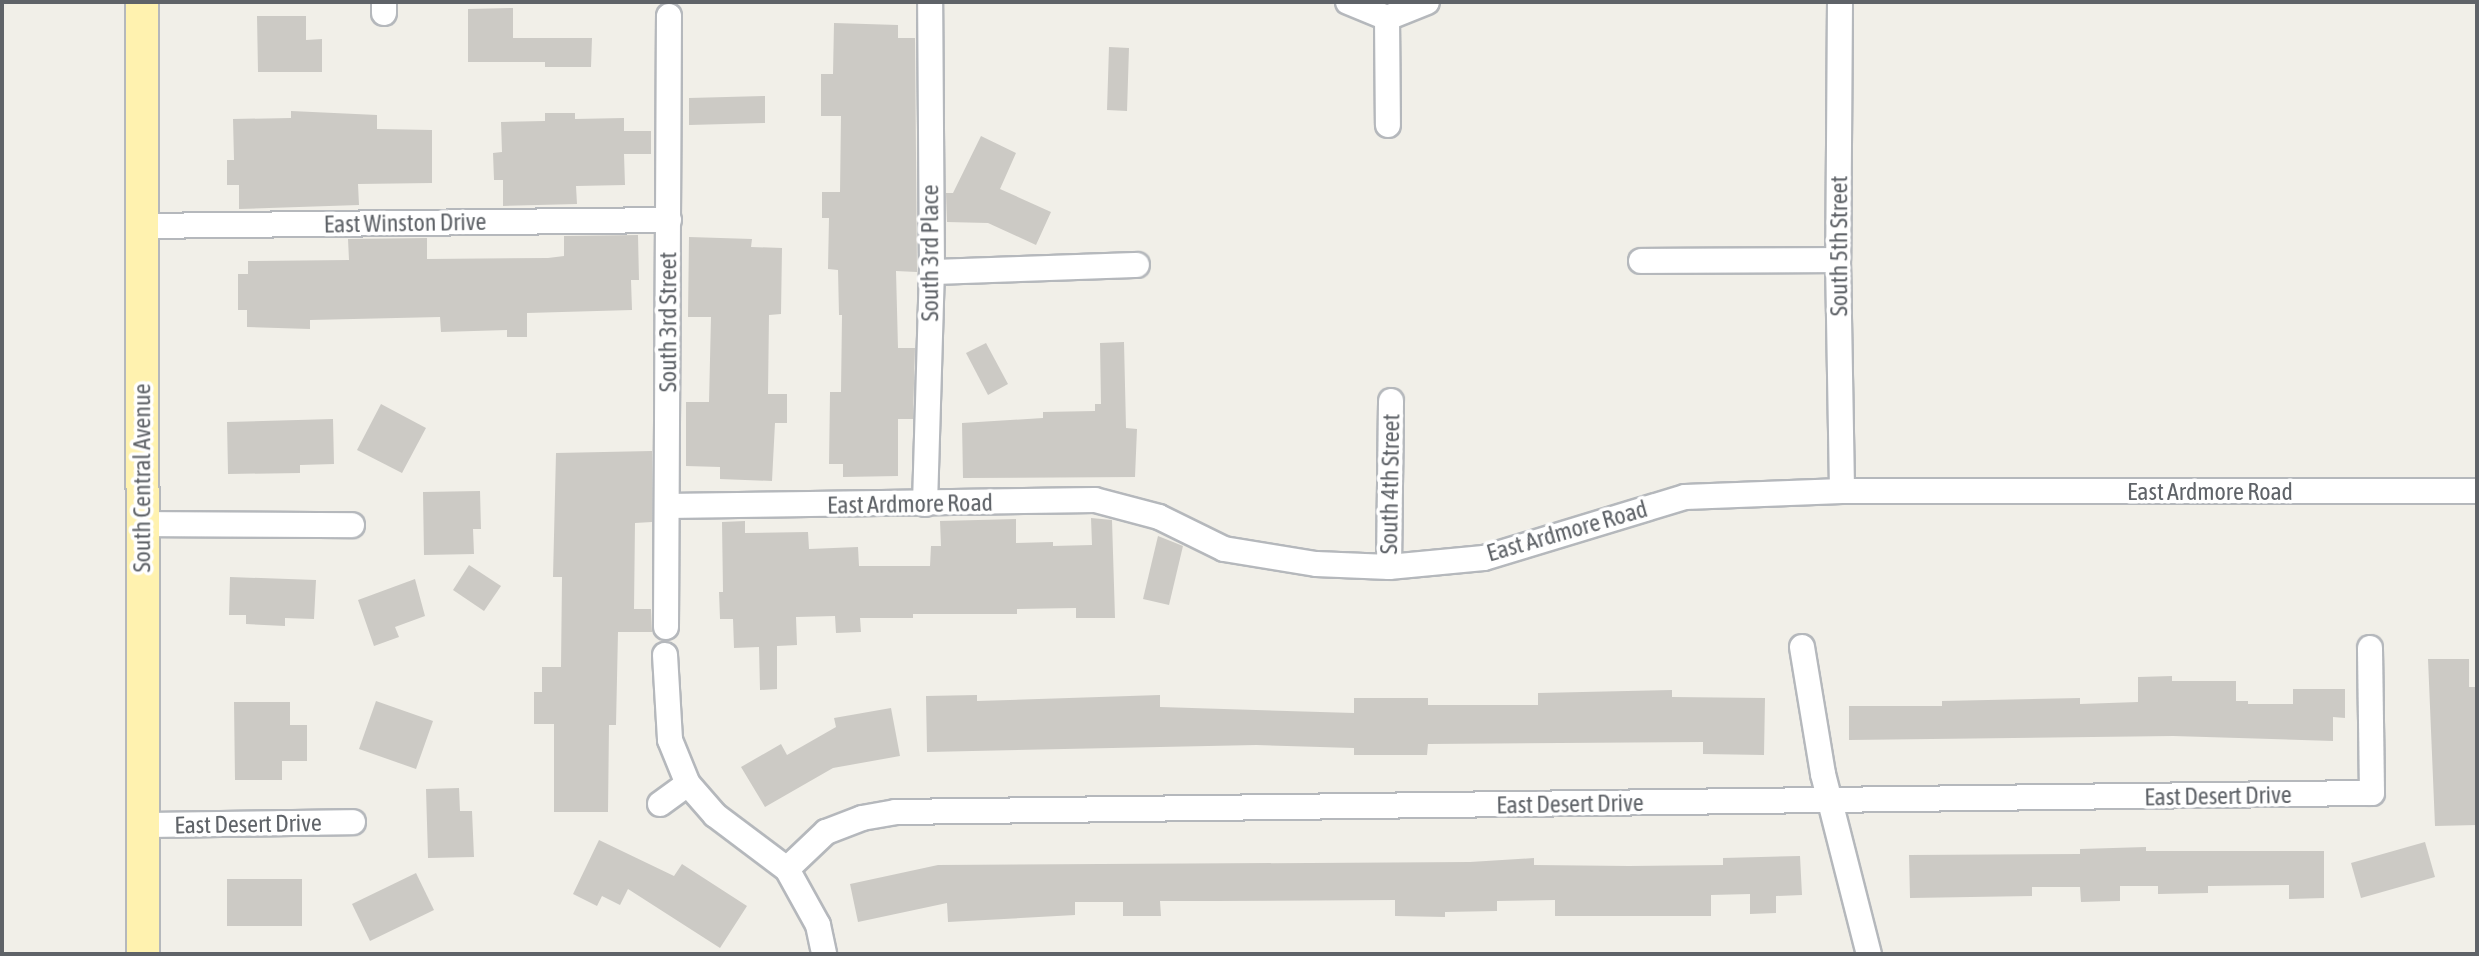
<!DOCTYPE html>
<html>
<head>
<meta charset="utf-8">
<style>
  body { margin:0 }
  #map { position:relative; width:2479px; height:956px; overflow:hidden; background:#f1efe8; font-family:"Asap Condensed",sans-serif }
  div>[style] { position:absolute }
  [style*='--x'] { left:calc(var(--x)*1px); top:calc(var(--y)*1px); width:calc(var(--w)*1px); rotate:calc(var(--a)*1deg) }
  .building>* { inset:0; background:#cccac5 }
  .roads { filter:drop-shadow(2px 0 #b5b8bc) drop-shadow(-2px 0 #b5b8bc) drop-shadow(0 2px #b5b8bc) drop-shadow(0 -2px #b5b8bc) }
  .minor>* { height:24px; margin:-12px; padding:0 12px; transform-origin:12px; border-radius:12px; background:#fff }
  .major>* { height:32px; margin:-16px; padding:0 16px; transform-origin:16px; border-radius:16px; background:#fff2af }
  span { translate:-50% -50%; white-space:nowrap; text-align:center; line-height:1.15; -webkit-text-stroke:7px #fff; paint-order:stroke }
  .street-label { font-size:24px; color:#5f6368 }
  .frame { position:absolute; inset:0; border:4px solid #5f6368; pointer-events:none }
</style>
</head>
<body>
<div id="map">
  <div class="building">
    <div style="clip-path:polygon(513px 8px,513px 38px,592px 38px,591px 67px,545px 67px,545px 62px,468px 62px,468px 9px)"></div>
    <div style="clip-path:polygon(257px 16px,306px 16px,306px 40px,322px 39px,322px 72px,258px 72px)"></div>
    <div style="clip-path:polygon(834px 23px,898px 25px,898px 38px,915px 38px,917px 272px,896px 271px,898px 348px,915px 348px,913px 419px,898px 419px,898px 476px,843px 477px,843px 464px,829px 464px,830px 392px,841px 392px,842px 315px,839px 315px,838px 270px,828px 269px,829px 218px,822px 218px,822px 192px,840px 192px,841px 116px,821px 116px,821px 74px,833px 74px)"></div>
    <div style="clip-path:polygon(1109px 47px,1129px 48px,1127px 111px,1107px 110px)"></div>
    <div style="clip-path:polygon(765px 96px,765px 123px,689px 125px,689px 98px)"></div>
    <div style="clip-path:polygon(291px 111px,377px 115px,377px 129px,432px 130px,432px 183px,358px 184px,359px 205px,239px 209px,239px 185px,227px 185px,227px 160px,234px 160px,233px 119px,291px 118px)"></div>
    <div style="clip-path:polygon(545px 113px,575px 113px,575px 119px,624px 118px,624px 131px,651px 131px,651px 154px,624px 154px,625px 185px,576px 186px,577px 204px,503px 206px,503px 180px,494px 180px,493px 153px,502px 152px,501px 122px,545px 121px)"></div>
    <div style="clip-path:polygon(981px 136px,1016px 153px,1000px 189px,1051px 212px,1036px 245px,988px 223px,947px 222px,946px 193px,953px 193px)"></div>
    <div style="clip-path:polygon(638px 235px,639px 280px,631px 280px,632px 310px,527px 313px,527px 337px,507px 337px,507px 330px,441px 332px,440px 317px,310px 320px,310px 329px,247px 327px,247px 310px,238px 310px,238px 274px,248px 274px,248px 261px,349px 260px,348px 239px,427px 238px,427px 259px,548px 258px,564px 256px,564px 236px)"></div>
    <div style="clip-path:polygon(689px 237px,752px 239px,751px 247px,782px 248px,781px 314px,769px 315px,768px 394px,787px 394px,787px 423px,775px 423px,772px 481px,720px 479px,720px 467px,686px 466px,686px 402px,709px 402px,711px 317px,688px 317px)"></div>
    <div style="clip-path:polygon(1124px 342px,1126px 428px,1137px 429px,1135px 477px,963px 478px,962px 423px,1043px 418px,1043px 412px,1095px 411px,1095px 404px,1101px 404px,1100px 343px)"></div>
    <div style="clip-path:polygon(986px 343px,1008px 384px,988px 395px,966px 353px)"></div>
    <div style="clip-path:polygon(381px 404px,426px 428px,402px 473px,357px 450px)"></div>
    <div style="clip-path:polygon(333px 419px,334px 464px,300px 465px,300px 473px,228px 474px,227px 422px)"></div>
    <div style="clip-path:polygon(652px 451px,652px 522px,635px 523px,634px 609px,651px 609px,652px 632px,618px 632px,616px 725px,609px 725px,608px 812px,554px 812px,554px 724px,534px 724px,534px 692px,542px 692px,542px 667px,561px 667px,562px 577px,553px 577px,556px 453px)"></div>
    <div style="clip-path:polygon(480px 491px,481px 529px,473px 529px,474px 554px,424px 555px,423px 492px)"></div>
    <div style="clip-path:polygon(1091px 518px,1112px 520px,1115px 618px,1076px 618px,1076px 608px,1017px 609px,1017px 614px,913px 614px,913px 618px,860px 618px,861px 632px,836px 633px,835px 616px,796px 617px,797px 645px,777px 646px,777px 689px,760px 690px,759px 647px,734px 648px,733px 619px,720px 619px,719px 592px,723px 592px,722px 522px,745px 521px,745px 533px,808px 532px,809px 549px,858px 547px,859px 566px,930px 566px,931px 546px,941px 546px,940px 521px,1016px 519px,1016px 543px,1053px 542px,1053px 546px,1092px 545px)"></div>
    <div style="clip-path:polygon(1158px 536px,1183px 546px,1169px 605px,1143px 599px)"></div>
    <div style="clip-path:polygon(469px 565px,501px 586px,484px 611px,453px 590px)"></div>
    <div style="clip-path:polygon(230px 577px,316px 580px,314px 619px,285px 618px,285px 626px,246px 624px,246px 615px,229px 615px)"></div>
    <div style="clip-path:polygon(415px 579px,425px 616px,395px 627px,399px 637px,374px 646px,358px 600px)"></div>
    <div style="clip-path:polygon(2428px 659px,2469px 659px,2469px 687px,2477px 687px,2477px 825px,2435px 826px)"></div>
    <div style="clip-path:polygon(2172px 676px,2172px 681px,2236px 681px,2236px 701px,2248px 701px,2248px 704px,2293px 704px,2293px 689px,2345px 689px,2345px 718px,2333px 717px,2333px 741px,2173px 736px,1849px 740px,1849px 706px,1942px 706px,1942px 701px,2080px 698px,2080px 704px,2138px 702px,2138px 677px)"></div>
    <div style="clip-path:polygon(1672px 690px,1672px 697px,1765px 698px,1764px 755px,1703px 754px,1703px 742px,1428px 744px,1427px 755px,1354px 755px,1354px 748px,1256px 745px,927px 752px,926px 696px,977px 695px,977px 701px,1160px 695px,1160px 707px,1354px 713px,1354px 698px,1428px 698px,1428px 705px,1538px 705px,1538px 693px)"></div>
    <div style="clip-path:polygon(376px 701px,433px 721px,416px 769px,359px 749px)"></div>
    <div style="clip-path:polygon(234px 702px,290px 702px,290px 725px,307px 725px,307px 761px,282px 761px,282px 780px,235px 780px)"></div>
    <div style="clip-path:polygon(891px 708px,900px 756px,833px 768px,765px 807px,741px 767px,781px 744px,787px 755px,836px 727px,834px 718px)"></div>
    <div style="clip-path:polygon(459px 788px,460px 811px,472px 811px,474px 857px,428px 858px,426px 789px)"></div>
    <div style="clip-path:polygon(599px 840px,674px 876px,682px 864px,747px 906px,720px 948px,628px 889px,620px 905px,602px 896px,597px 906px,573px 894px)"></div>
    <div style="clip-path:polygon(2425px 842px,2435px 877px,2361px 898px,2351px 863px)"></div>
    <div style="clip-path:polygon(2146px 847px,2146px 851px,2324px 851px,2324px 898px,2289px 899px,2289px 885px,2208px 886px,2208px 893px,2158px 894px,2158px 886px,2120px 886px,2120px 901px,2081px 902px,2080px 887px,2032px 887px,2032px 896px,1910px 898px,1909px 855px,2080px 854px,2080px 849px)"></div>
    <div style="clip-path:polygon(1800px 856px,1802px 895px,1776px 896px,1776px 913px,1750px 914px,1750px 894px,1711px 895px,1711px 916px,1555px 916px,1555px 900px,1497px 901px,1497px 911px,1445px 912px,1445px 917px,1395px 916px,1395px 900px,1214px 901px,1160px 901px,1161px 916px,1123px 916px,1123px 902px,1075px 902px,1075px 915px,948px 922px,947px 903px,858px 922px,850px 884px,938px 865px,1470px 862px,1534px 858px,1534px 865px,1629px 866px,1723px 865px,1723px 858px)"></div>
    <div style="clip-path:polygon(416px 873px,434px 910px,370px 941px,352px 904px)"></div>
    <div style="clip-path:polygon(227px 879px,302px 879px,302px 926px,227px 926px)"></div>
  </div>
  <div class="roads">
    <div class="minor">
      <div style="--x:384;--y:2;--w:11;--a:90"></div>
      <div style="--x:1348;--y:2;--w:42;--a:22.3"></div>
      <div style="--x:1387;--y:18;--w:43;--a:-21.8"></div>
      <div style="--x:1840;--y:2;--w:258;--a:90.4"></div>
      <div style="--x:1838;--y:260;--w:231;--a:89"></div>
      <div style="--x:1387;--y:18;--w:107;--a:89.5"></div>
      <div style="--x:141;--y:226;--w:528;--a:-0.65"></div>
      <div style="--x:1641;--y:261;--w:197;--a:-0.3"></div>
      <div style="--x:932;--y:272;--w:205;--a:-2"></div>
      <div style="--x:925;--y:504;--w:232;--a:-88.3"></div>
      <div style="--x:932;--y:272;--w:270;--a:-90.4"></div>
      <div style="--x:667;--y:506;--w:428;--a:-0.8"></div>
      <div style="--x:1095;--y:500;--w:66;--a:14.9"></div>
      <div style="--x:1159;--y:517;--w:72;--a:26.2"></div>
      <div style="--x:1224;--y:549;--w:93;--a:9.3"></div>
      <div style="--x:1316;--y:564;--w:73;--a:2.4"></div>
      <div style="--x:1389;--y:567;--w:95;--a:-5.4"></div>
      <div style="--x:1484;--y:558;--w:210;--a:-16.9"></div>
      <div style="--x:1685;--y:497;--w:157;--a:-2.2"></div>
      <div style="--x:1842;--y:491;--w:635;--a:0"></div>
      <div style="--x:142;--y:524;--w:210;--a:0.3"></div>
      <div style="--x:1389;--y:567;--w:166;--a:-89.3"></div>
      <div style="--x:666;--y:627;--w:611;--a:-89.72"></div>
      <div style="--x:1802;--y:647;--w:129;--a:80.6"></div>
      <div style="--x:1823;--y:774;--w:186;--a:75.7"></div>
      <div style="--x:665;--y:655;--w:85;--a:86.6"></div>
      <div style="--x:670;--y:740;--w:48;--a:67.8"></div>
      <div style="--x:688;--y:784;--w:41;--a:48.9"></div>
      <div style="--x:715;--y:815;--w:90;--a:36.9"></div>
      <div style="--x:787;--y:869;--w:64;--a:61"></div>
      <div style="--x:818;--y:925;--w:30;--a:78"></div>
      <div style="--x:660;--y:804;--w:34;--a:-36"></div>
      <div style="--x:142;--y:825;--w:211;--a:-0.8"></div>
      <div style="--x:787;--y:869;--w:54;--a:-43.5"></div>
      <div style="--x:826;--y:832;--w:39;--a:-21"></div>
      <div style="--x:862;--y:818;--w:34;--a:-10"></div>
      <div style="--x:895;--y:812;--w:1477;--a:-0.74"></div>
      <div style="--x:2372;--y:793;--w:145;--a:-90.8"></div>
    </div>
    <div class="major">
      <div style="--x:142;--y:2;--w:952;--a:89.94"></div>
    </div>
  </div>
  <div class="street-label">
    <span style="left:405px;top:223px;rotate:-1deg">East Winston Drive</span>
    <span style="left:1839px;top:246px;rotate:-90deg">South 5th Street</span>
    <span style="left:930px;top:253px;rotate:-90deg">South 3rd Place</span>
    <span style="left:668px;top:322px;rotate:-90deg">South 3rd Street</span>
    <span style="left:142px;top:478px;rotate:-90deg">South Central Avenue</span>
    <span style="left:1390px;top:484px;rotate:-89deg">South 4th Street</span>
    <span style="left:2210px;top:492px">East Ardmore Road</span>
    <span style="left:910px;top:504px;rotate:-1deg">East Ardmore Road</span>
    <span style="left:1567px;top:531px;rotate:-16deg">East Ardmore Road</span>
    <span style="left:2218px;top:796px;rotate:-1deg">East Desert Drive</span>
    <span style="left:1570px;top:804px;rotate:-1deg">East Desert Drive</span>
    <span style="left:248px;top:824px;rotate:-1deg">East Desert Drive</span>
  </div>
  <div class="frame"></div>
</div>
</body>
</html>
